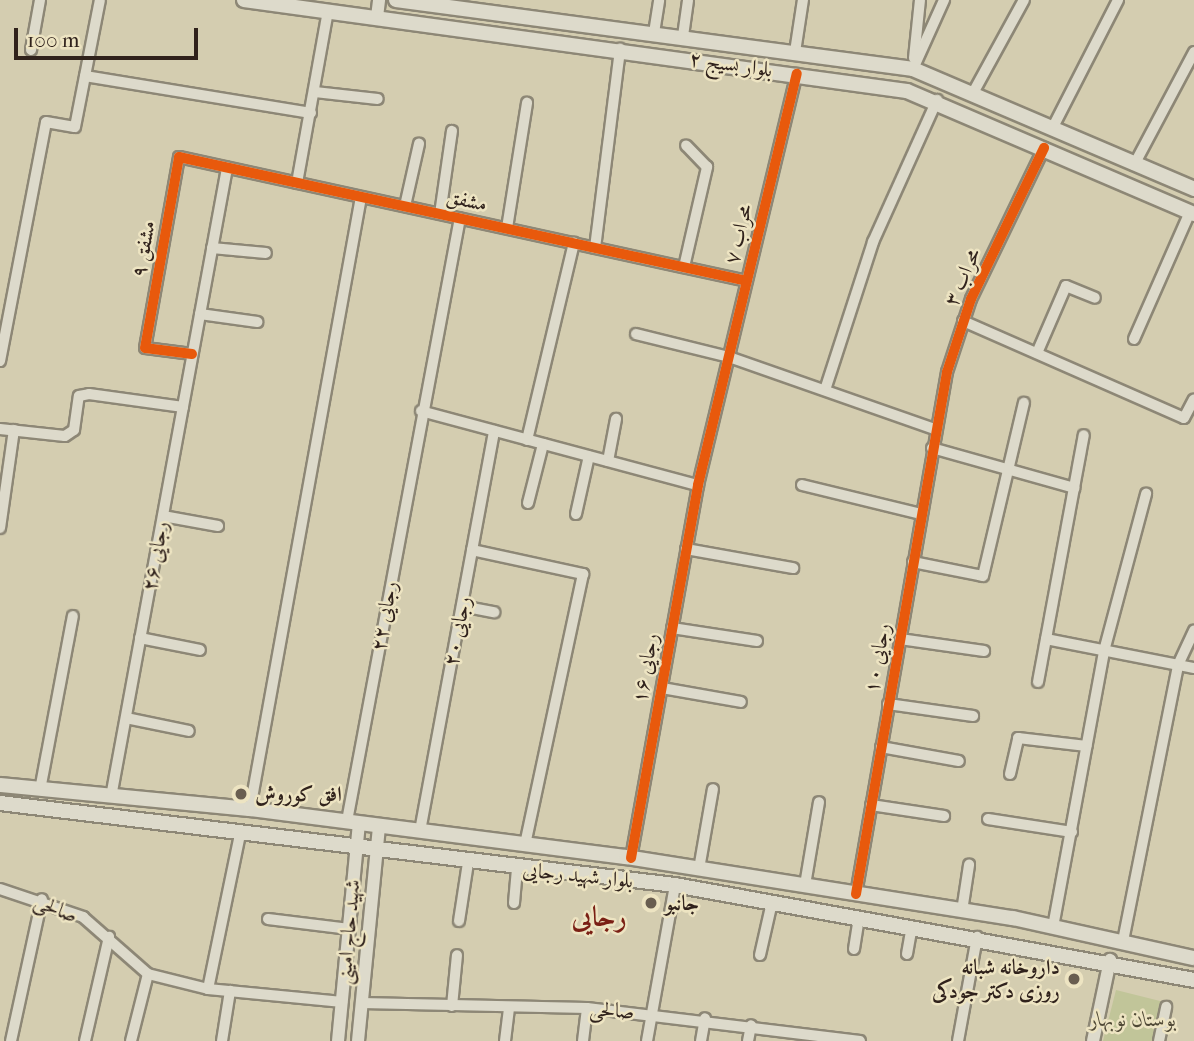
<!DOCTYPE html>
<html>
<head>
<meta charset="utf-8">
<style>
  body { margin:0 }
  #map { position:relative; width:1194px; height:1041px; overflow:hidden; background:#d4cdb0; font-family:"IM FELL French Canon",Amiri,serif }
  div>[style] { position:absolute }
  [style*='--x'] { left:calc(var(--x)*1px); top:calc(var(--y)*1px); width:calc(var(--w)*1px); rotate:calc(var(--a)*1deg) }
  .green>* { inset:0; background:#c1c599 }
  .roads { filter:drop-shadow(2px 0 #8d8776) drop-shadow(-2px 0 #8d8776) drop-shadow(0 2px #8d8776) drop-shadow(0 -2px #8d8776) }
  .minor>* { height:10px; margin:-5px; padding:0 5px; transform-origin:5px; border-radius:5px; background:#dddacb }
  .tertiary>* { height:12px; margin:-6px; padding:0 6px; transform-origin:6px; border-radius:6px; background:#dddacb }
  .secondary>* { height:14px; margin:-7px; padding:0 7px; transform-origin:7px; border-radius:7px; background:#dddacb }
  .cycleway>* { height:10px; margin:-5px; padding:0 5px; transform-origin:5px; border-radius:5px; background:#e8590c }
  .dots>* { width:19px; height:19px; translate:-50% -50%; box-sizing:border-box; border:4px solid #ede4c2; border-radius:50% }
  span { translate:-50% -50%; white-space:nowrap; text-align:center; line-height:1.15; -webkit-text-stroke:5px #ede4c2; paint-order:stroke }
  .street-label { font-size:21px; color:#30221c }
  .poi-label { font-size:21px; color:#30221c; font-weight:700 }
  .left { translate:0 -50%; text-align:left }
  .right { translate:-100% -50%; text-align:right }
  .park-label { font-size:21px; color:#504936; font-style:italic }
  .district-label { font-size:28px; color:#7a1f14; font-weight:700 }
  .scale { position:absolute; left:14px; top:28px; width:184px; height:32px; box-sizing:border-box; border:4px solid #30221c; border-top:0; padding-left:9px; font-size:21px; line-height:24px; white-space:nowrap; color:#30221c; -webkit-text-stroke:5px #ede4c2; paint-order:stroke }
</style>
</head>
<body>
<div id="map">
  <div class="green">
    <div style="clip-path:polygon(1116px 990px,1164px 1002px,1155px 1041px,1103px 1041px)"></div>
  </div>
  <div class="roads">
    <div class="minor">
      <div style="--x:654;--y:33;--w:33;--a:-81"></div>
      <div style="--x:683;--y:36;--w:36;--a:-82"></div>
      <div style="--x:31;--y:50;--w:51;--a:-79.8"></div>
      <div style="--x:795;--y:52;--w:53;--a:-81.3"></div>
      <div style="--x:914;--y:58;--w:58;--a:-84.1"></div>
      <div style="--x:913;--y:69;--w:76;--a:-65.8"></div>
      <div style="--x:85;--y:76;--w:229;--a:9.3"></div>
      <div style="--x:315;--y:92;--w:63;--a:6.3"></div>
      <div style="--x:973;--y:93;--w:106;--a:-61.3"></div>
      <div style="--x:1052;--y:129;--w:145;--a:-62.9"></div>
      <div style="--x:1134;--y:165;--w:128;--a:-62"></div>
      <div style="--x:297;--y:183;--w:175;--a:-79.8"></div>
      <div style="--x:405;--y:206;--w:64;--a:-77.3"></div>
      <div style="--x:440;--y:214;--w:84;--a:-81.8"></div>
      <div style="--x:507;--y:228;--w:127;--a:-80.9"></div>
      <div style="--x:212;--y:248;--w:54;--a:5.3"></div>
      <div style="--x:595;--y:248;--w:201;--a:-82.8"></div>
      <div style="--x:684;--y:267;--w:103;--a:-77"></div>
      <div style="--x:707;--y:167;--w:30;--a:-134"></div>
      <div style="--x:200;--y:314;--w:58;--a:8"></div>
      <div style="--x:963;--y:321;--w:241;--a:23.7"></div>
      <div style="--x:1184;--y:418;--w:21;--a:-62"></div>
      <div style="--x:636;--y:334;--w:96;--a:13.9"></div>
      <div style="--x:729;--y:357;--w:218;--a:19.3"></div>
      <div style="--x:1134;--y:339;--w:139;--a:-66.2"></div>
      <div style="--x:1037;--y:353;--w:73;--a:-66.6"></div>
      <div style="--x:1066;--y:286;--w:31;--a:22"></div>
      <div style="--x:192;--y:354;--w:47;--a:-172.7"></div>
      <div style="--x:145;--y:348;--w:194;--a:-79.9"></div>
      <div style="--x:179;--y:157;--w:581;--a:12.32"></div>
      <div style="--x:0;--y:361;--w:243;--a:-79.1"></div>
      <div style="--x:46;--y:122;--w:29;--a:10"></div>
      <div style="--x:75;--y:127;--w:129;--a:-78.9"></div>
      <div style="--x:825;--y:390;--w:156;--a:-72"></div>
      <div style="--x:873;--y:242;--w:156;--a:-65.7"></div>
      <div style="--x:421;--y:411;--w:287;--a:15"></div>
      <div style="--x:0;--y:429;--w:65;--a:6.1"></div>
      <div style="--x:65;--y:436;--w:11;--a:-34"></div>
      <div style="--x:74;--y:430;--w:34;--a:-82"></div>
      <div style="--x:79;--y:396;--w:10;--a:-11"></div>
      <div style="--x:89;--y:394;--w:95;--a:7.9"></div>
      <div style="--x:527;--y:440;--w:203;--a:-76.6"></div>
      <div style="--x:932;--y:448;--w:148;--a:15.7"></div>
      <div style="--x:608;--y:461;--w:43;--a:-79.2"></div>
      <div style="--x:802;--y:485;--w:122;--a:13.7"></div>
      <div style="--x:528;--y:503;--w:61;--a:-75.7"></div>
      <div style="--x:576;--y:514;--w:59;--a:-77.4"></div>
      <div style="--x:163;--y:516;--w:56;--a:10.3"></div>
      <div style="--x:0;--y:528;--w:99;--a:-81.9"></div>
      <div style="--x:686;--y:549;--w:109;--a:10.1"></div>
      <div style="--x:472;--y:550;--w:114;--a:12.2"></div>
      <div style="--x:583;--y:574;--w:276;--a:102.1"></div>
      <div style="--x:913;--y:562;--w:71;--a:11.3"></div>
      <div style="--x:983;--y:576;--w:178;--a:-76.7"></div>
      <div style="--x:462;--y:606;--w:33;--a:11"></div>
      <div style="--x:672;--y:628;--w:86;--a:8.7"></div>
      <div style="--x:140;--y:638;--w:61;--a:11.3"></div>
      <div style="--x:900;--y:639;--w:85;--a:8.1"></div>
      <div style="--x:1046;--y:639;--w:151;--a:11.1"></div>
      <div style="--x:1038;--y:682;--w:251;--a:-79.5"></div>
      <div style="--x:662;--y:688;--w:80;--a:10"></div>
      <div style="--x:888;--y:704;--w:86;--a:8"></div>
      <div style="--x:126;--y:718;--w:64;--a:11.7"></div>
      <div style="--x:881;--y:747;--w:79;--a:10.2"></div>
      <div style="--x:1010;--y:774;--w:37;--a:-77"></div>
      <div style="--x:1018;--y:738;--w:69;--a:6.6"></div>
      <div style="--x:40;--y:790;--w:177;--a:-79.3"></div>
      <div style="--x:111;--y:797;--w:640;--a:-79.55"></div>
      <div style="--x:871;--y:805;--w:74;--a:8.6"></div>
      <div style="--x:250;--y:809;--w:622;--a:-79.72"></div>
      <div style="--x:988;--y:819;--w:85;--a:8.8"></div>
      <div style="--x:347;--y:821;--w:613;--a:-79.39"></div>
      <div style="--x:420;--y:831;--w:407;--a:-79.5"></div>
      <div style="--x:631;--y:858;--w:379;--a:-79.8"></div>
      <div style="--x:698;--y:485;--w:423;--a:-76.5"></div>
      <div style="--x:699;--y:869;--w:81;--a:-80.1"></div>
      <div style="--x:805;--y:885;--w:84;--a:-80.4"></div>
      <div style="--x:0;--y:889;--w:88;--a:18.6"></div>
      <div style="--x:83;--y:917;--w:86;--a:41.2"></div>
      <div style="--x:148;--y:974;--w:62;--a:14"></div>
      <div style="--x:208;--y:989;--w:135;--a:5.5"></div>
      <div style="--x:856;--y:894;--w:530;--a:-80.11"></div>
      <div style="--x:947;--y:372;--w:77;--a:-71.8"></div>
      <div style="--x:971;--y:299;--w:168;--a:-64.2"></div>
      <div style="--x:514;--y:903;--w:35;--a:-85"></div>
      <div style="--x:962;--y:911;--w:47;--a:-81.3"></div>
      <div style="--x:268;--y:919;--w:82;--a:7"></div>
      <div style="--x:459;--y:921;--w:59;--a:-81.2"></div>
      <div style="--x:1053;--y:927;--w:281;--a:-79.5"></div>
      <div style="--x:1104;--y:651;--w:163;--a:-75"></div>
      <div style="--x:1123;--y:941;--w:281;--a:-78.7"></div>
      <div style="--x:1178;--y:665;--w:38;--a:-65"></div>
      <div style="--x:854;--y:949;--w:32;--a:-81"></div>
      <div style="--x:907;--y:954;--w:28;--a:-80"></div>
      <div style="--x:760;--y:955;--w:54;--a:-77.2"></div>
      <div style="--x:208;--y:989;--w:157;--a:-78.3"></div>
      <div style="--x:362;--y:1003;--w:225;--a:1.3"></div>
      <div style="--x:587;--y:1008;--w:275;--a:6.9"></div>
      <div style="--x:452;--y:1006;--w:51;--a:-84.4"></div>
      <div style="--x:11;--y:1041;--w:145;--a:-77.7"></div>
      <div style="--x:85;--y:1041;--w:107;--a:-77"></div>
      <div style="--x:131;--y:1041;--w:69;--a:-75.8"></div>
      <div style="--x:222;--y:1041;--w:51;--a:-80.9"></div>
      <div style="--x:505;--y:1041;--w:34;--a:-83"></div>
      <div style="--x:583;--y:1041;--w:33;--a:-83"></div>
      <div style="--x:647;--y:1041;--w:158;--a:-79.8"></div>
      <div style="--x:701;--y:1041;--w:23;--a:-80"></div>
      <div style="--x:748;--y:1041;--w:16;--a:-79"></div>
      <div style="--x:958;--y:1041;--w:106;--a:-79.6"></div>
      <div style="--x:1159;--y:1041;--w:35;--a:-78"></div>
    </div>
    <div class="tertiary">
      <div style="--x:377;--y:17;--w:17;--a:-83"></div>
      <div style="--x:338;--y:1041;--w:219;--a:-84.5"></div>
      <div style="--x:358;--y:1041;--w:217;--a:-84.4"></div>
      <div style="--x:1093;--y:1041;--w:83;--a:-78.1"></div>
    </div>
    <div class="secondary">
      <div style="--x:244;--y:0;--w:669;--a:7.82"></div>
      <div style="--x:907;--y:91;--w:312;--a:23.2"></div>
      <div style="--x:396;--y:0;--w:522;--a:7.6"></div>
      <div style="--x:913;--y:69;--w:306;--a:23.1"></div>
      <div style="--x:0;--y:785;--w:251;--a:5.5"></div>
      <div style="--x:250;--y:809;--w:379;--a:7.3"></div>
      <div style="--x:626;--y:857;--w:392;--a:9"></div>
      <div style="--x:1013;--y:918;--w:185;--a:12.5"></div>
      <div style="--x:0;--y:803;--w:680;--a:6.93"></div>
      <div style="--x:675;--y:885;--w:528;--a:10.37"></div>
    </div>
  </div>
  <div class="cycleway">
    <div style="--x:192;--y:354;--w:47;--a:-172.7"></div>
    <div style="--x:145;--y:348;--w:194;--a:-79.9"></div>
    <div style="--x:179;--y:157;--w:581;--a:12.32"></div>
    <div style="--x:631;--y:858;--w:379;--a:-79.8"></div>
    <div style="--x:698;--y:485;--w:423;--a:-76.5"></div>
    <div style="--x:856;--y:894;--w:530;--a:-80.11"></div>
    <div style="--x:947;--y:372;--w:77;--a:-71.8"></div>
    <div style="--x:971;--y:299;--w:168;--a:-64.2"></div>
  </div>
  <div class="dots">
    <div style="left:241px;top:794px;background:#695e50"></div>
    <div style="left:651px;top:903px;background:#695e50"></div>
    <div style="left:1074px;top:979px;background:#695e50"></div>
  </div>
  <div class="street-label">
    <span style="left:731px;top:64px;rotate:8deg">بلوار بسیج ۲</span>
    <span style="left:467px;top:200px;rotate:12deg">مشفق</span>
    <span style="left:738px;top:234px;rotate:-76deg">محراب ۷</span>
    <span style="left:143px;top:249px;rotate:-80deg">مشفق ۹</span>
    <span style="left:962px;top:277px;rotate:-66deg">محراب ۳</span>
    <span style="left:155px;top:556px;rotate:-80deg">رجایی ۲۶</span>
    <span style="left:384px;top:616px;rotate:-80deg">رجایی ۲۲</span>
    <span style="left:457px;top:631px;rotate:-79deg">رجایی ۲۰</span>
    <span style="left:877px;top:658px;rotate:-80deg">رجایی ۱۰</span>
    <span style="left:645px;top:668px;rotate:-80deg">رجایی ۱۶</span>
    <span style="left:578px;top:875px;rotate:6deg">بلوار شهید رجایی</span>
    <span style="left:56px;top:908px;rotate:22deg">صالحی</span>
    <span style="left:348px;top:932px;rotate:-85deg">شهید حاج امینی</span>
    <span style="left:612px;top:1010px;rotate:4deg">صالحی</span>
  </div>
  <div class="poi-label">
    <span class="left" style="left:255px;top:794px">افق کوروش</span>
    <span class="left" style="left:665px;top:903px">جانبو</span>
    <span class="right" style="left:1060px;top:979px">داروخانه شبانه<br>روزی دکتر جودکی</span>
  </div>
  <div class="park-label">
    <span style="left:1133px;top:1019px">بوستان نوبهار</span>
  </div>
  <div class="district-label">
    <span style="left:599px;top:917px">رجایی</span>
  </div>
  <div class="scale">100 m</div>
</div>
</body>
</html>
